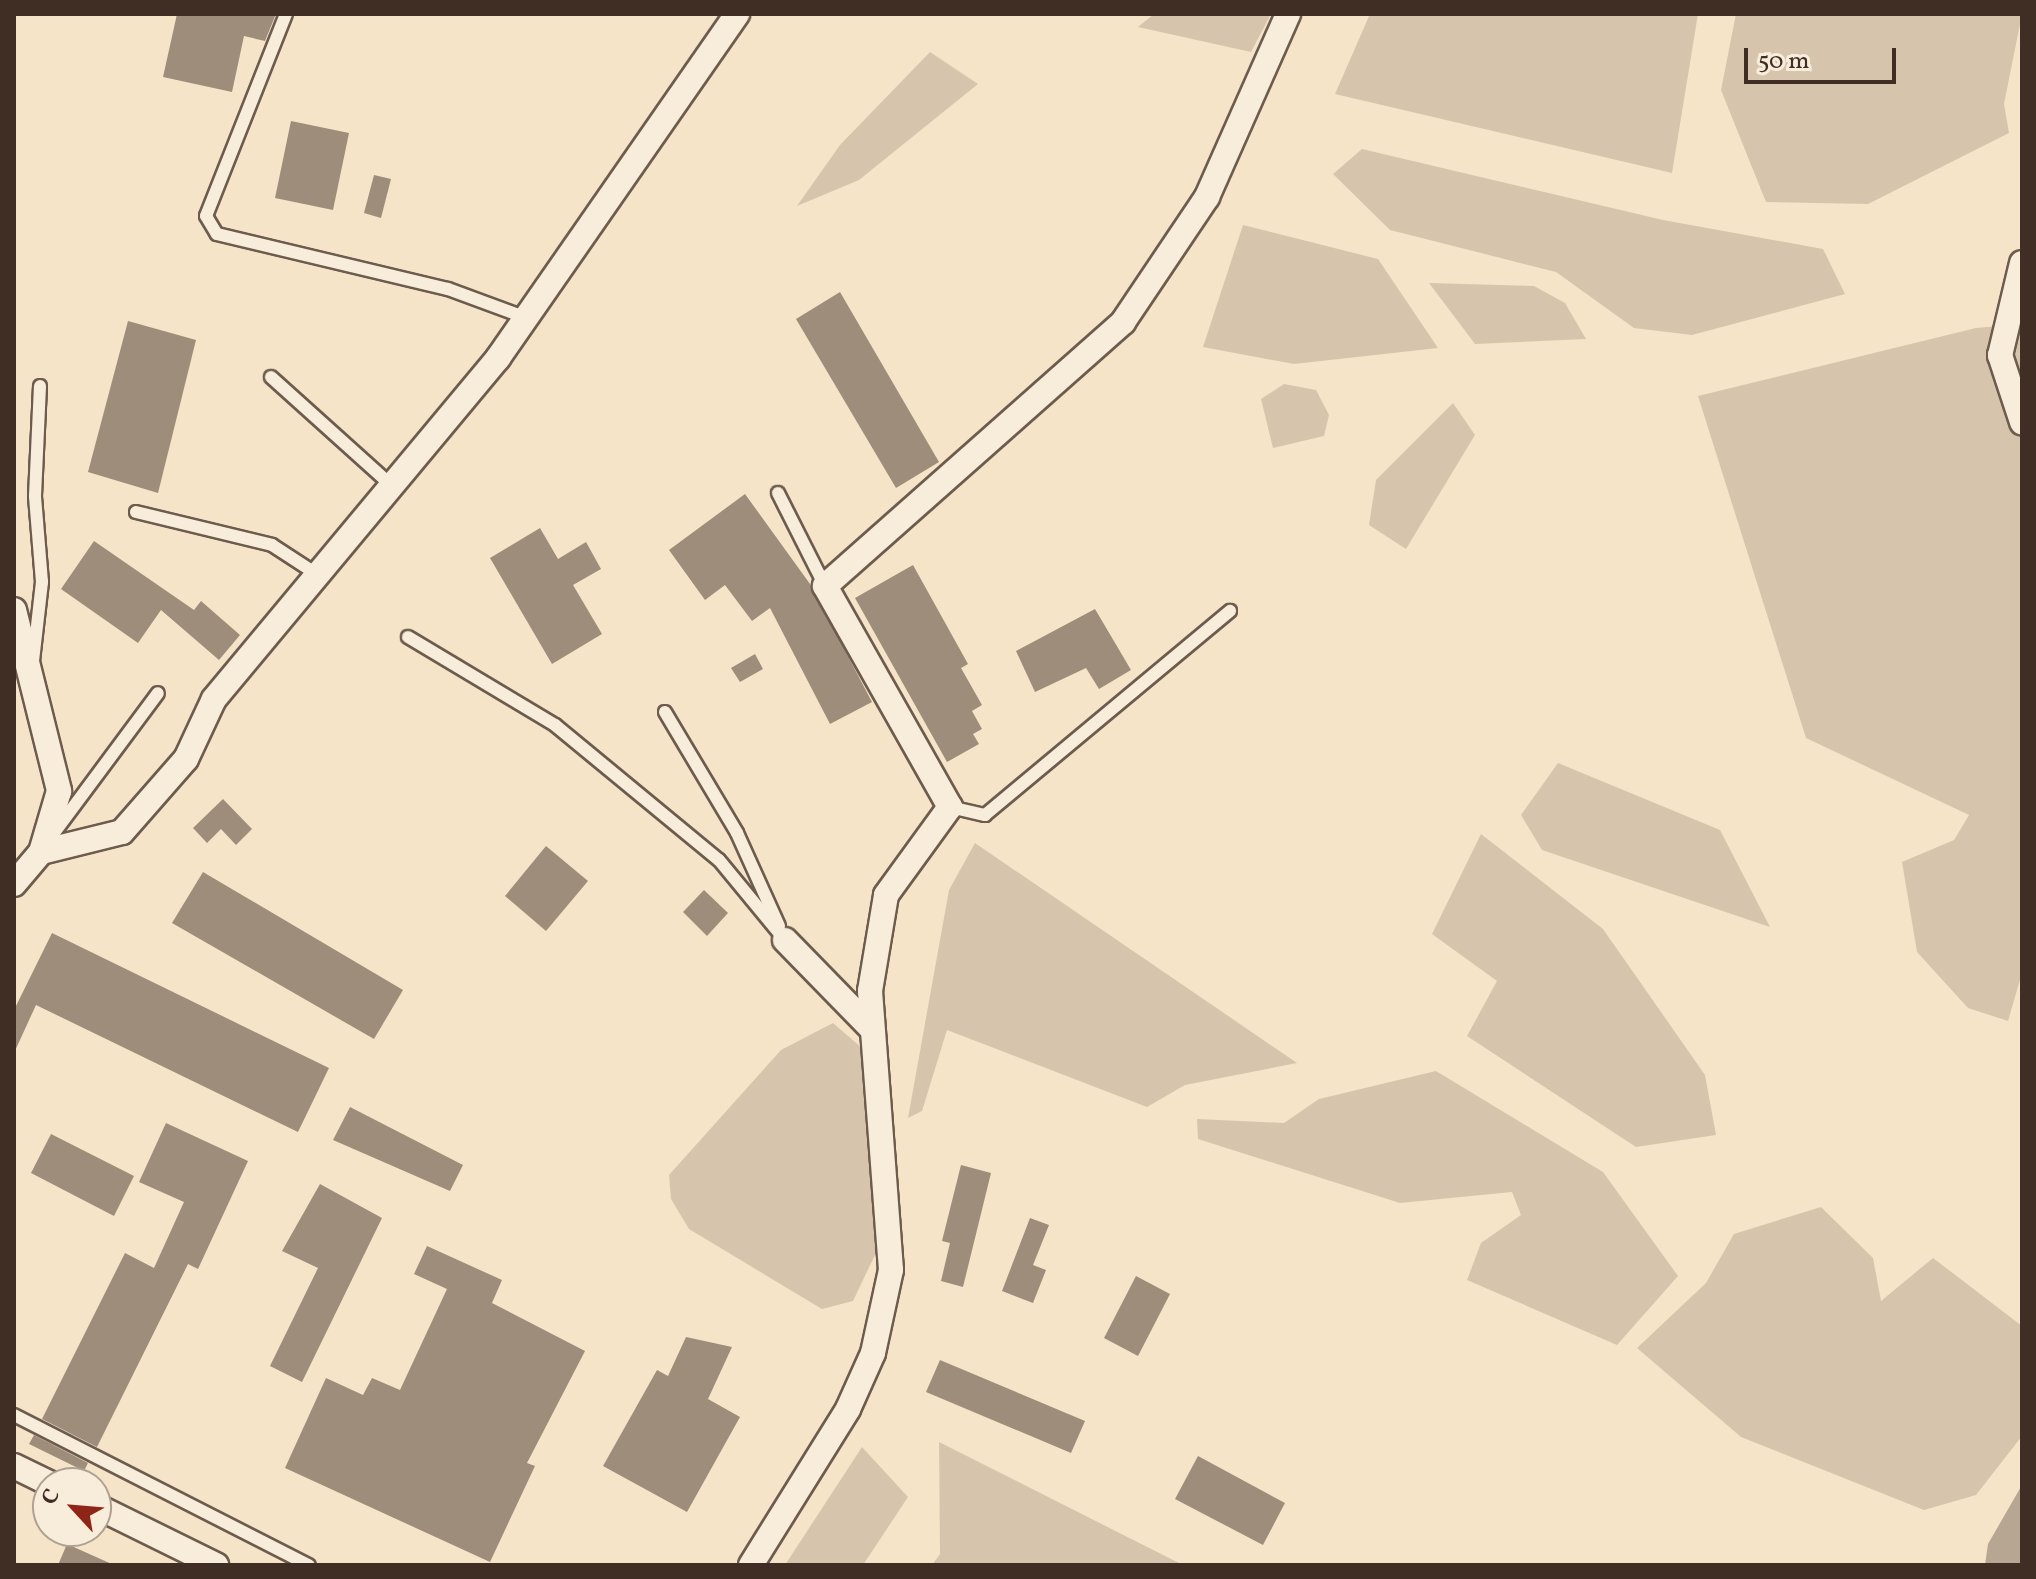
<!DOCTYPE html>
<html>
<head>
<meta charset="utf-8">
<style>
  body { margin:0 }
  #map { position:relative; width:2036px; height:1579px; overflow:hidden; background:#f5e4c8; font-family:Vollkorn,serif }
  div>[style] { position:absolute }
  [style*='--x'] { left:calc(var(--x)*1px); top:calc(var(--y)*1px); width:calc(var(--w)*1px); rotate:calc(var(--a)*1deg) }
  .green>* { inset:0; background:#d6c5ac }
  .water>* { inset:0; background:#b7a691 }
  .building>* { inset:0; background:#9e8d7a }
  .roads { filter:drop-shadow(2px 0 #6d5c4e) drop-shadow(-2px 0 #6d5c4e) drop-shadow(0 2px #6d5c4e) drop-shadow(0 -2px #6d5c4e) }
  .lane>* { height:12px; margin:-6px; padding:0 6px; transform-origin:6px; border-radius:6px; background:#f8eddb }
  .street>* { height:24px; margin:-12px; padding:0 12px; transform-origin:12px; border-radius:12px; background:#f8eddb }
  span { translate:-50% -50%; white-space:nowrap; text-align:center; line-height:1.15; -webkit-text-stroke:6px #f8eddb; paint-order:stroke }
  .frame { position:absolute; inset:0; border:16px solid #402e25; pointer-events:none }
  .north { position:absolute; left:32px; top:1467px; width:80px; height:80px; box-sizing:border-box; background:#f8eddb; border:2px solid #aea192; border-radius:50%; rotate:296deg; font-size:22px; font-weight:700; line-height:32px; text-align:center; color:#402e25 }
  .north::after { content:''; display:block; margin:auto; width:28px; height:36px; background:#8f2418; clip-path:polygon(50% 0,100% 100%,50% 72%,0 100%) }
  .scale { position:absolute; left:1744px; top:48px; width:152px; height:36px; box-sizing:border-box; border:4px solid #402e25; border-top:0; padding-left:10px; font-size:24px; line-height:28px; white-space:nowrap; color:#402e25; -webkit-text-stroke:6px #f8eddb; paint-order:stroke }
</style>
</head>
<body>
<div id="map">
  <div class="green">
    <div style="clip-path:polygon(1154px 14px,1271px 14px,1251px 52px,1138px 27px)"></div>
    <div style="clip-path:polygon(1370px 14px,1698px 14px,1672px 173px,1335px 94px)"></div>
    <div style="clip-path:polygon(1736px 14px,2022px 14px,2004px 104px,2009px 133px,1868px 204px,1766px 202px,1721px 90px)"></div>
    <div style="clip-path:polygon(930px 52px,978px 84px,859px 180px,797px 206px,840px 145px)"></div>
    <div style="clip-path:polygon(1362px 149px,1663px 220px,1823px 249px,1845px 294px,1692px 335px,1634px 328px,1556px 272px,1390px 230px,1333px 174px)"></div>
    <div style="clip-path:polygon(1243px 225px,1378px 259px,1438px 348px,1294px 364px,1203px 347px)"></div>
    <div style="clip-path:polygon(1429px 283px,1534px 286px,1565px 303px,1586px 339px,1475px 344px)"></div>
    <div style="clip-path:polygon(2022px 324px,2022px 973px,2008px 1021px,1968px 1008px,1917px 952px,1902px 862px,1954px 840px,1969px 815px,1806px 738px,1698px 396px,1976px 328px)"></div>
    <div style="clip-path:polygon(1284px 384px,1316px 390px,1329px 415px,1324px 436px,1273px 448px,1261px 399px)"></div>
    <div style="clip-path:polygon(1453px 403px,1475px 435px,1406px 549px,1369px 525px,1376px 480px)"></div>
    <div style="clip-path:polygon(1558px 763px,1720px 830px,1770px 927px,1542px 850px,1521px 815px)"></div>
    <div style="clip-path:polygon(1481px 834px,1603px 929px,1705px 1075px,1716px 1135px,1636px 1147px,1467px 1036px,1497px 981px,1432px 934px)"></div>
    <div style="clip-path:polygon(975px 843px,1297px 1063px,1185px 1085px,1147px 1107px,947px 1030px,922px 1111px,908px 1118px,949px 890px)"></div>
    <div style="clip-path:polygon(833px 1023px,869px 1054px,886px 1232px,853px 1301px,822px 1309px,689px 1229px,671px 1199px,669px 1175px,781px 1050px)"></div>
    <div style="clip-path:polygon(1436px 1071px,1603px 1172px,1678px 1276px,1617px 1345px,1467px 1280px,1481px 1243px,1521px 1215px,1512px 1192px,1400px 1203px,1198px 1139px,1197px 1119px,1284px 1123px,1319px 1099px)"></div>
    <div style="clip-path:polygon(1821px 1207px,1873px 1258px,1881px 1301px,1933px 1258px,2022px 1326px,2022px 1436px,1976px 1495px,1924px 1510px,1741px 1437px,1637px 1348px,1706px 1283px,1734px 1234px)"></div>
    <div style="clip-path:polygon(939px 1442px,1183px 1565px,932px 1565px,940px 1554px)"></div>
    <div style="clip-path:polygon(862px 1447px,908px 1497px,863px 1565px,785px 1565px)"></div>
  </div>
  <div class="water">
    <div style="clip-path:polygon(2022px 1485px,2022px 1565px,1985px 1565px,1988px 1544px)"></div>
  </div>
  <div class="building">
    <div style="clip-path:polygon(177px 14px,276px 14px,265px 41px,244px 36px,232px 92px,163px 77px)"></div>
    <div style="clip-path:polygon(291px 121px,349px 133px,333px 210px,275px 198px)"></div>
    <div style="clip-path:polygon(374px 175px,391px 179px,381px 218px,364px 213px)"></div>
    <div style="clip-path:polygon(840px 292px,939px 462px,896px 488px,796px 319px)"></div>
    <div style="clip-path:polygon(128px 321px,196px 340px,158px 493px,88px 472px)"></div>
    <div style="clip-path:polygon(745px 494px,810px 584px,872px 702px,830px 724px,770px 608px,752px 621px,725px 585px,705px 600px,669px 550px)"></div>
    <div style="clip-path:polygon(540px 528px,558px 559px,586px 542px,601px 569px,573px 585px,602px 634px,552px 664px,490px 558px)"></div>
    <div style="clip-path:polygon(94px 541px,194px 610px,201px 601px,240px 635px,219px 660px,161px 610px,138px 643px,61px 589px)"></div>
    <div style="clip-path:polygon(913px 565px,968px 664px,961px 668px,982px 705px,972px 711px,982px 729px,973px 734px,979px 744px,947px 762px,855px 598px)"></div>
    <div style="clip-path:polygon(1095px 609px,1131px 670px,1099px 689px,1086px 668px,1035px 692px,1016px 651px)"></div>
    <div style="clip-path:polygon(755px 654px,763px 669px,740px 682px,731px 668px)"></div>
    <div style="clip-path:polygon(223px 799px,252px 829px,236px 845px,221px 829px,207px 843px,193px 828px)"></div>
    <div style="clip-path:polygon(546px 846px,588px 881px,546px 931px,505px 896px)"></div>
    <div style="clip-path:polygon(203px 872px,403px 990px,374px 1039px,172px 923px)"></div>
    <div style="clip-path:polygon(704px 890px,728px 913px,707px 936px,683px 912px)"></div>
    <div style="clip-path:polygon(52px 933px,329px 1068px,298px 1132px,36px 1005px,14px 1053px,14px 1010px)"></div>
    <div style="clip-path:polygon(350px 1107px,463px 1165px,450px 1191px,333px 1140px)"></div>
    <div style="clip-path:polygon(166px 1123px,248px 1161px,198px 1269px,188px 1264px,97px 1447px,42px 1419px,125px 1253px,154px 1268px,184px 1202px,139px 1182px)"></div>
    <div style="clip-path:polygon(51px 1134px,134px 1176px,114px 1216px,31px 1173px)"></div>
    <div style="clip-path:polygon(961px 1165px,991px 1173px,963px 1287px,941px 1281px,950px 1243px,942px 1241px)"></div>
    <div style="clip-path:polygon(320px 1184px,382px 1218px,302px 1382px,270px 1366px,318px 1268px,282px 1251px)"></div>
    <div style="clip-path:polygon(1030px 1218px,1049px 1225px,1033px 1265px,1046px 1270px,1033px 1303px,1002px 1291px)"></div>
    <div style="clip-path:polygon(427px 1246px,502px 1280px,492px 1303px,585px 1351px,527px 1463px,535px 1466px,490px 1562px,285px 1468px,326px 1378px,363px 1395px,372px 1378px,400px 1390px,447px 1289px,414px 1274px)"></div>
    <div style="clip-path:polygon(1136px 1276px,1170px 1294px,1138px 1356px,1104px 1338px)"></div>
    <div style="clip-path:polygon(686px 1337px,732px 1347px,708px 1399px,740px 1417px,687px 1512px,603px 1466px,657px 1370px,668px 1376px)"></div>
    <div style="clip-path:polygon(940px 1360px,1085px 1421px,1071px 1453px,926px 1392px)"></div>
    <div style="clip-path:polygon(34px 1435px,88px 1463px,84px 1471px,29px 1444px)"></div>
    <div style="clip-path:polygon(1198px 1456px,1285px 1503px,1263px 1545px,1175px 1499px)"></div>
    <div style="clip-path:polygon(67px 1544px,114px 1565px,58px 1565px)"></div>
  </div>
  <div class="roads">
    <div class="lane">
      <div style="--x:286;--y:14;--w:217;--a:111.6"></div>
      <div style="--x:206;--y:216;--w:21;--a:59"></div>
      <div style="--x:217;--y:234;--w:237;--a:13.4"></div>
      <div style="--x:448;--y:289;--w:84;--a:20.2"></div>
      <div style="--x:271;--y:377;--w:163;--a:42"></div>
      <div style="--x:778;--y:493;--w:104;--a:63.2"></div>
      <div style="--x:136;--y:512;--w:140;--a:13.6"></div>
      <div style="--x:272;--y:545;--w:55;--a:33.1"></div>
      <div style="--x:408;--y:637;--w:171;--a:30.9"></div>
      <div style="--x:555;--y:725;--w:212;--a:39.5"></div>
      <div style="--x:719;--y:860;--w:104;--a:50.5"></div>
      <div style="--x:33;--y:661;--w:80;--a:-83.5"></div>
      <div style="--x:42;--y:582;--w:86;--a:-94.7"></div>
      <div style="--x:35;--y:496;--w:110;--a:-87.4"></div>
      <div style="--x:665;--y:712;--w:141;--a:59.2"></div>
      <div style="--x:737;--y:833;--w:102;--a:65.7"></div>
      <div style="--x:950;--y:807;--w:36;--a:13"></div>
      <div style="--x:985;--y:815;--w:319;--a:-39.8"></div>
      <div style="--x:54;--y:833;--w:174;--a:-53.4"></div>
      <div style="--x:14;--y:1415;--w:331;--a:27"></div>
    </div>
    <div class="street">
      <div style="--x:2022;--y:263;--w:95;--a:103.4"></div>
      <div style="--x:2000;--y:355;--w:71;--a:71.8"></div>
      <div style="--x:14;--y:610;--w:187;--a:76"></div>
      <div style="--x:59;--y:791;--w:64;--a:106.4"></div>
      <div style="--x:14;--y:884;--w:42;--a:-49.8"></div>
      <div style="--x:41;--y:852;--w:83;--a:-13.9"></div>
      <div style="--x:122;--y:832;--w:97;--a:-48.8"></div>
      <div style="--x:186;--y:759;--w:66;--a:-65"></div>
      <div style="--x:214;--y:699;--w:444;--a:-50.2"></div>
      <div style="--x:498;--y:358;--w:419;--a:-55.2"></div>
      <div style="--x:785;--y:940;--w:123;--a:45.7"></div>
      <div style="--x:14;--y:1466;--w:39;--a:26"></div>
      <div style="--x:96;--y:1506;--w:134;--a:26.2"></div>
      <div style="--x:751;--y:1565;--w:184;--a:-58.1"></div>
      <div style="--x:848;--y:1409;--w:61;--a:-65.9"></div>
      <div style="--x:873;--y:1353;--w:85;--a:-77.8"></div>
      <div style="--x:891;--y:1270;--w:280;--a:-94.3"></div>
      <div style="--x:870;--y:991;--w:97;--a:-80.5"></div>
      <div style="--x:886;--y:895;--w:109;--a:-54"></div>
      <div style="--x:950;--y:807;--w:254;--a:-119.5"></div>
      <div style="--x:825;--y:586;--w:398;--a:-41.5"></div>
      <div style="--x:1123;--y:322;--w:151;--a:-56.1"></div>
      <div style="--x:1207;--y:197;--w:200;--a:-66.1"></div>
    </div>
  </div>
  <div class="frame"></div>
  <div class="north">С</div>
  <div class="scale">50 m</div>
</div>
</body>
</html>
